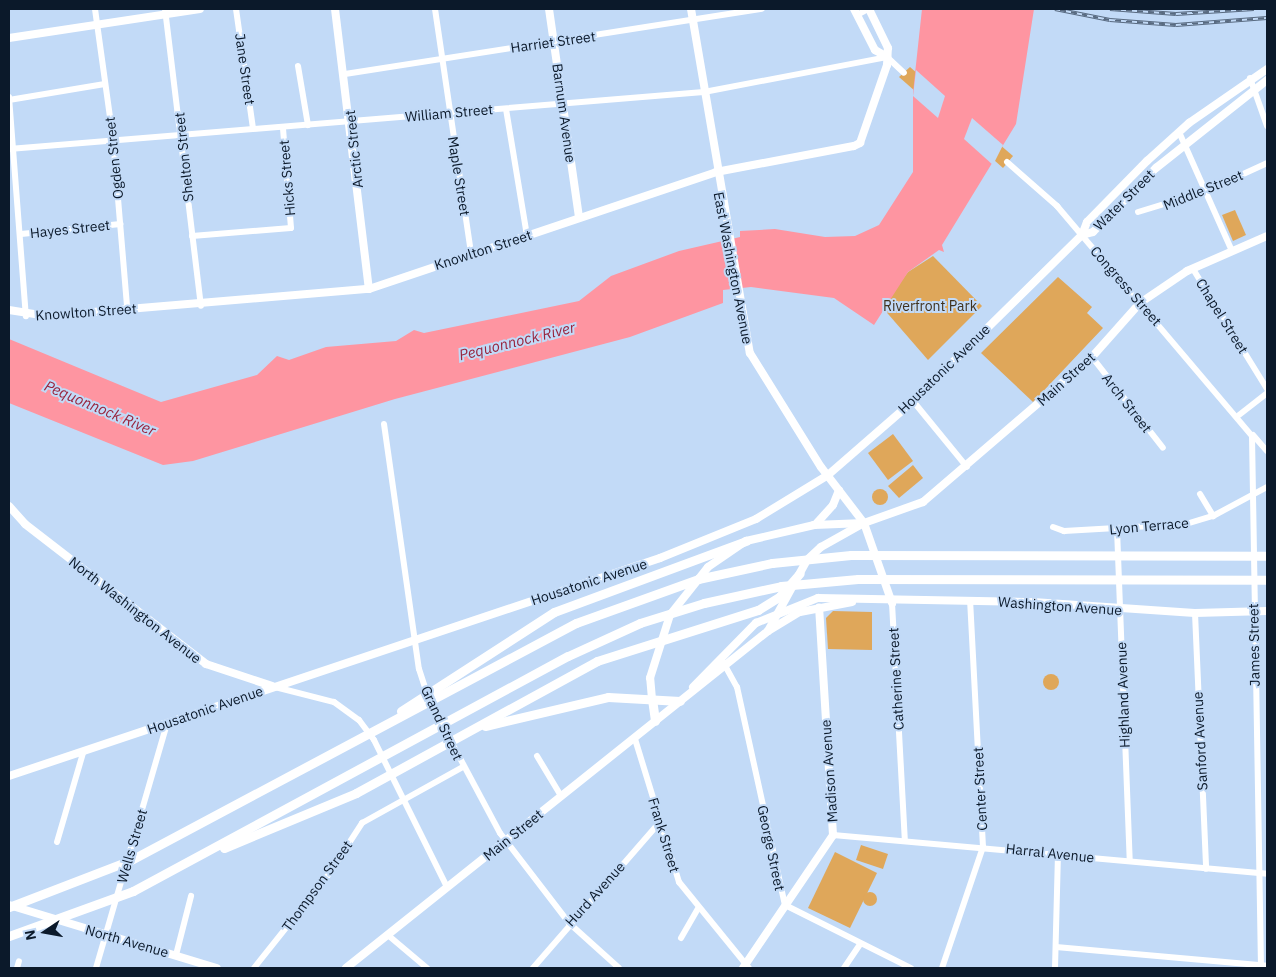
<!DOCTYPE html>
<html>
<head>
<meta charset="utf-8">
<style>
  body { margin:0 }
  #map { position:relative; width:1276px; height:977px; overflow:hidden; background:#c2daf7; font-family:"IBM Plex Sans",sans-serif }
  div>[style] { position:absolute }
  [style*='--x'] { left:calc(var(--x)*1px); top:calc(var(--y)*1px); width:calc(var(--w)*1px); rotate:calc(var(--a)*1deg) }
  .green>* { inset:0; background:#dfa75a }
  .round { border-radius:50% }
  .water>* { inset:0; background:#fe95a1 }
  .pier>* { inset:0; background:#c2daf7 }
  .minor>* { height:6px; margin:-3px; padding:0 3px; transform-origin:3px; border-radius:3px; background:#fff }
  .major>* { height:8px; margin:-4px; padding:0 4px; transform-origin:4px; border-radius:4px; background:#fff }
  .highway>* { height:9px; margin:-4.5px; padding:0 4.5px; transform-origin:4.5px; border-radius:4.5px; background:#fff }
  .rail>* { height:4px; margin-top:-2px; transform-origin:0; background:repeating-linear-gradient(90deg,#c2daf7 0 5.5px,#586a80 0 11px); box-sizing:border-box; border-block:1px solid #586a80 }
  span { translate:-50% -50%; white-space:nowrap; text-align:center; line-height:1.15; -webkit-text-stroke:4px #c2daf7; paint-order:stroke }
  .street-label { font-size:14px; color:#0b192a }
  .park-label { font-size:14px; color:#40321e }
  .water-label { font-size:15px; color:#98243d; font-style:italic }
  .frame { position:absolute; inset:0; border:10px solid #0b192a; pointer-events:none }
  .north { position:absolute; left:20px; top:907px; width:50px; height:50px; -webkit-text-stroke:4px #c2daf7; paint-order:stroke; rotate:258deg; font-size:14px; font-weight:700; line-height:20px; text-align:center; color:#0b192a }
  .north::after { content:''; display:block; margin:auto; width:18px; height:22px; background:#0b192a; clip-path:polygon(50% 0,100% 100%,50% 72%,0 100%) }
</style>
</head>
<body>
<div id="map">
  <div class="green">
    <div style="clip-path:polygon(910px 67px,944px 97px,940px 113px,899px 77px)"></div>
    <div style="clip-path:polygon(971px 120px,1013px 156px,1003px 168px,967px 136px)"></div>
    <div style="clip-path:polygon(1235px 210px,1246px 235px,1233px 241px,1222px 215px)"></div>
    <div style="clip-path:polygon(933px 256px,982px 306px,928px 360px,882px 307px,908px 272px)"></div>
    <div style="clip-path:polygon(1058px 277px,1092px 307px,1087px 313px,1103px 328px,1033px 402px,981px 353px)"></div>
    <div style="clip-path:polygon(893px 434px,913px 461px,888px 480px,868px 453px)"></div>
    <div style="clip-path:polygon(913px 465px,923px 478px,899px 498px,888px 486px)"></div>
    <div class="round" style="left:872px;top:489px;width:16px;height:16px"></div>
    <div style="clip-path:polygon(833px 611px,872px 612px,872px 650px,828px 649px,826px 618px)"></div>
    <div class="round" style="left:1043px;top:674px;width:16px;height:16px"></div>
    <div style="clip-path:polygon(861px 845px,888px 854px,883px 869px,856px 860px)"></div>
    <div style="clip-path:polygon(835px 852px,877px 873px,850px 928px,808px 908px)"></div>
    <div class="round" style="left:863px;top:892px;width:14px;height:14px"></div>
  </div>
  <div class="water">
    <div style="clip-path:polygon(922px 9px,1034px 9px,1016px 124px,942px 245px,944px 252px,939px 250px,908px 272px,874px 325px,834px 298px,751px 287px,723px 290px,723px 303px,630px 337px,395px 399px,193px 461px,163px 465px,9px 403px,9px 339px,161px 402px,257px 375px,277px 356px,289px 360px,326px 347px,396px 341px,414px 330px,424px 333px,579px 301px,611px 276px,679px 251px,740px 237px,740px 231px,775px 229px,825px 237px,855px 236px,879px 225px,913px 172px,913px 92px)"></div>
  </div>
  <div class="pier">
    <div style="clip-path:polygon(916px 70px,945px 96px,938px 118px,913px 96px)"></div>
    <div style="clip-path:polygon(972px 118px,1003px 145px,993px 165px,964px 139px)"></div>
  </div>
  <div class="minor">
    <div style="--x:95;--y:9;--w:131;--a:82.1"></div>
    <div style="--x:113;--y:139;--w:169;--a:85.2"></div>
    <div style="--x:165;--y:9;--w:299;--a:83.1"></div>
    <div style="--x:236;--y:9;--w:121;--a:81.9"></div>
    <div style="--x:435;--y:9;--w:248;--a:81.6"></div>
    <div style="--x:859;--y:14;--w:10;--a:-29"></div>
    <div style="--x:298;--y:66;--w:60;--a:80.4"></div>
    <div style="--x:345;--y:74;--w:422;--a:-8.9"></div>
    <div style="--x:1250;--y:78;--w:51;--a:70.5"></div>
    <div style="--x:9;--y:97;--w:220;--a:85.6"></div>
    <div style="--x:9;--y:100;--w:97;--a:-9.5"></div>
    <div style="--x:506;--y:109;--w:129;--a:80.6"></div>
    <div style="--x:1179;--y:132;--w:130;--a:66"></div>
    <div style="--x:9;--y:149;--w:697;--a:-4.69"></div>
    <div style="--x:704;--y:92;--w:186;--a:-10.8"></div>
    <div style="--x:887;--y:57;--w:23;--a:43"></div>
    <div style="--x:1007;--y:162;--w:67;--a:41.3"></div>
    <div style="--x:1057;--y:206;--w:302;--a:49.7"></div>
    <div style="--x:1252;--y:436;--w:532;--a:89.03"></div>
    <div style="--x:1138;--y:212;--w:69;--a:-16.9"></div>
    <div style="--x:1204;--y:192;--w:69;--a:-24.7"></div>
    <div style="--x:21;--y:234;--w:100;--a:-5.8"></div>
    <div style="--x:192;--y:236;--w:99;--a:-4.6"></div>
    <div style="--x:291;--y:228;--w:100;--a:-94.6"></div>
    <div style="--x:1193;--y:269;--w:141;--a:58.3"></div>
    <div style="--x:1092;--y:357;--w:115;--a:52"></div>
    <div style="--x:913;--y:401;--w:85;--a:50.7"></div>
    <div style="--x:1239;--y:415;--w:36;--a:-38"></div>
    <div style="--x:384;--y:424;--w:247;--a:81.9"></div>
    <div style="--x:419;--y:669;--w:35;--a:72"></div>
    <div style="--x:430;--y:702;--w:149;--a:61.9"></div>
    <div style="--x:500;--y:833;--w:113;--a:52.5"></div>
    <div style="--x:569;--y:923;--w:67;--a:42"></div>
    <div style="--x:1253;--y:435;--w:21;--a:49"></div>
    <div style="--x:1200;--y:494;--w:26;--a:59"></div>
    <div style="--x:1053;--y:527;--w:12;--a:20"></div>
    <div style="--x:1064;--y:531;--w:122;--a:-3.3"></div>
    <div style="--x:1186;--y:524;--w:28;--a:-17"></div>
    <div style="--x:1213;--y:516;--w:61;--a:-28.2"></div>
    <div style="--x:1117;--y:529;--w:332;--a:87.8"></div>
    <div style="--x:892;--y:603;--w:237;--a:86.9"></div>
    <div style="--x:1195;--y:613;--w:256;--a:87.5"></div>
    <div style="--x:723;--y:662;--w:29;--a:61"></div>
    <div style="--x:737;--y:687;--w:223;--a:77.6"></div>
    <div style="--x:785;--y:905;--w:141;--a:26.6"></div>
    <div style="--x:275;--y:687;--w:61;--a:14.3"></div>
    <div style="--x:334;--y:702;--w:31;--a:36"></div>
    <div style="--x:359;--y:720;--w:25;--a:53"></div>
    <div style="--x:374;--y:740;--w:164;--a:63.6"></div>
    <div style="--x:635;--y:739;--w:150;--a:72.9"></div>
    <div style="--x:679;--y:882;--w:111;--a:50.9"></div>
    <div style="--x:537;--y:756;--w:47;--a:59"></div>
    <div style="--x:833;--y:835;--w:436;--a:5.1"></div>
    <div style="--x:57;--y:842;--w:93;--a:-73.7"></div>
    <div style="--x:389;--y:936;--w:50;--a:40.1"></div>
    <div style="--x:681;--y:938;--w:34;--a:-60"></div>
    <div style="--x:1056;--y:947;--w:212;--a:5.1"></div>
    <div style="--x:176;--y:955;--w:61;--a:-75.7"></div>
    <div style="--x:17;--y:968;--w:7;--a:-74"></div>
    <div style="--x:96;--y:968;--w:254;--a:-73.8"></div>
    <div style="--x:254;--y:968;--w:120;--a:-51.4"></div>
    <div style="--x:329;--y:874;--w:61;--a:-57.1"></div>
    <div style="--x:362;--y:823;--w:115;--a:-29"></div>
    <div style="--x:533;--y:968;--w:194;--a:-49"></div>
    <div style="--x:844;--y:968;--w:29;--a:-56"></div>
    <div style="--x:942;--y:968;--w:128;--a:-71.3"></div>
    <div style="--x:983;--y:847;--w:245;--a:-93"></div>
    <div style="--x:1055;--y:968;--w:114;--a:-88.5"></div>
  </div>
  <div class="major">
    <div style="--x:335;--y:9;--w:282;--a:83.1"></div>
    <div style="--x:549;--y:9;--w:210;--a:81.8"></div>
    <div style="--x:691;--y:9;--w:349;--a:80.3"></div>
    <div style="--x:750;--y:353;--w:134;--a:58.1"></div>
    <div style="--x:821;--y:467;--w:71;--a:52.5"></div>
    <div style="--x:864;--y:523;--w:85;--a:70.7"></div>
    <div style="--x:854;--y:9;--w:46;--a:62.9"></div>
    <div style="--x:875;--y:50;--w:14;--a:30"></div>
    <div style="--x:9;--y:38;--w:193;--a:-8.6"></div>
    <div style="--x:1082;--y:235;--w:11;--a:-15"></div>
    <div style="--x:1093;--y:232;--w:90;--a:-45.5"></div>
    <div style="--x:1156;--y:168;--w:142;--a:-38.4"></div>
    <div style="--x:9;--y:310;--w:36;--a:9"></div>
    <div style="--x:45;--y:316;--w:325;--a:-4.8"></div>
    <div style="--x:369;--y:289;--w:366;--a:-18.6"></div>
    <div style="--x:716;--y:172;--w:140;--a:-10.7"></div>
    <div style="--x:854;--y:146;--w:7;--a:-27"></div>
    <div style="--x:860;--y:143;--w:83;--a:-70.9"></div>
    <div style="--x:887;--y:65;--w:17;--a:-87"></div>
    <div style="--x:888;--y:48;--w:43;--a:-116"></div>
    <div style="--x:9;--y:506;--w:24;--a:48"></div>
    <div style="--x:25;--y:524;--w:229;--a:37.7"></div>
    <div style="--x:206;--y:664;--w:70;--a:18.4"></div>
    <div style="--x:816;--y:524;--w:25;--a:-48"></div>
    <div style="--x:833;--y:505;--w:16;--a:-68"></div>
    <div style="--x:768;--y:631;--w:81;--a:-61.2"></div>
    <div style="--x:807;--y:560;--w:19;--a:-43"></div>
    <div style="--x:821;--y:547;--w:49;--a:-29.2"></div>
    <div style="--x:864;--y:523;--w:63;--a:-19.6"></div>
    <div style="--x:923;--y:502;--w:223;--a:-40.6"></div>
    <div style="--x:1092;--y:357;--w:72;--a:-48.4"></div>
    <div style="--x:1140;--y:303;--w:57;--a:-34.2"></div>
    <div style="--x:1187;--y:271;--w:87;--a:-23.6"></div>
    <div style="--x:693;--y:687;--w:90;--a:-45.5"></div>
    <div style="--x:756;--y:623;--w:67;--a:-22"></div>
    <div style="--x:818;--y:598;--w:215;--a:1.1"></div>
    <div style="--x:1033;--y:602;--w:162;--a:3.9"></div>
    <div style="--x:1195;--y:613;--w:72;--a:-1.6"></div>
    <div style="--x:652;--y:699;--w:21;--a:-95"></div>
    <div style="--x:650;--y:678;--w:66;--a:-72.4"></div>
    <div style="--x:670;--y:615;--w:61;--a:-51.6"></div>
    <div style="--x:708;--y:567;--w:46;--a:-34.4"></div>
    <div style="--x:746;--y:541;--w:70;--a:-13.2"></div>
    <div style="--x:814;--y:525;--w:50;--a:-2.3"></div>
    <div style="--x:9;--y:776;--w:687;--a:-18.51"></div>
    <div style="--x:660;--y:558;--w:104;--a:-22.1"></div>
    <div style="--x:756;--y:519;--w:84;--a:-31.4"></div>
    <div style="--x:828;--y:475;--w:113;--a:-41"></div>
    <div style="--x:913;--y:401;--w:237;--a:-44.5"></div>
    <div style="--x:1082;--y:235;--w:14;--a:-69"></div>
    <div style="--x:1087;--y:222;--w:86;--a:-45.5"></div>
    <div style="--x:1147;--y:161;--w:57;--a:-42.1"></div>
    <div style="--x:1189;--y:123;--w:95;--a:-34.7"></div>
    <div style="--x:9;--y:905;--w:217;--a:16.9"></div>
    <div style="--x:346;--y:968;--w:540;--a:-38.61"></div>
    <div style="--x:768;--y:631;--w:37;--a:-31"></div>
    <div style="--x:800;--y:612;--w:53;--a:-10.9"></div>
    <div style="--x:743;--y:968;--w:161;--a:-55.9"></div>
    <div style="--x:833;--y:835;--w:228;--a:-93.5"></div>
  </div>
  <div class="highway">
    <div style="--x:652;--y:699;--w:22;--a:82"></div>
    <div style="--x:401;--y:711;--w:182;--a:-32.9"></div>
    <div style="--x:554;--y:612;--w:205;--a:-20.3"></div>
    <div style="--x:485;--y:726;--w:126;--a:-13.3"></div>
    <div style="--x:608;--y:697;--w:72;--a:3.2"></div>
    <div style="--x:224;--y:848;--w:143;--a:-22.6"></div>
    <div style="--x:356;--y:793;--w:275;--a:-28.7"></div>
    <div style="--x:597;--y:661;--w:169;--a:-17.6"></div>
    <div style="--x:758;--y:610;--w:26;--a:-32"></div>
    <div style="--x:780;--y:596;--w:30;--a:-49"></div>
    <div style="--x:9;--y:907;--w:131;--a:-21.1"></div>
    <div style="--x:131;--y:860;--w:504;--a:-28.04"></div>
    <div style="--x:576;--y:623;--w:130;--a:-19.8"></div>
    <div style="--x:698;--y:579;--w:76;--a:-12.2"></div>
    <div style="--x:772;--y:563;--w:79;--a:-5.8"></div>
    <div style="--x:851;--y:555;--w:416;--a:0.1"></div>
    <div style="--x:9;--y:936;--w:132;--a:-19.9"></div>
    <div style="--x:133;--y:891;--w:494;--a:-28.4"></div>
    <div style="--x:568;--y:656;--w:79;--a:-24.6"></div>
    <div style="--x:640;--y:623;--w:67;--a:-17.4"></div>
    <div style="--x:704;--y:603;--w:79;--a:-12.4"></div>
    <div style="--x:781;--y:586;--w:77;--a:-5.2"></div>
    <div style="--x:858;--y:579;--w:409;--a:0.1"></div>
  </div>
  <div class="rail">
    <div style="--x:1055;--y:9;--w:56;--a:11.3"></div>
    <div style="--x:1110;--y:20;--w:66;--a:4.3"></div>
    <div style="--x:1176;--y:25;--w:91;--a:-4.4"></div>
    <div style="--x:1110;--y:9;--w:66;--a:4.3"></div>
    <div style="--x:1176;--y:14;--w:78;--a:-3.7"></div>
  </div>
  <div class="street-label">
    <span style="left:553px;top:42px;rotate:-8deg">Harriet Street</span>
    <span style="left:245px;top:69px;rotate:82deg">Jane Street</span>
    <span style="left:449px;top:113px;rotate:-5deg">William Street</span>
    <span style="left:564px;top:113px;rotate:82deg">Barnum Avenue</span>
    <span style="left:354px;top:149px;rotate:-96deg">Arctic Street</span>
    <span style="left:184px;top:157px;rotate:-96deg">Shelton Street</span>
    <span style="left:114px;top:158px;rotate:-96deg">Ogden Street</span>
    <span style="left:459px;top:176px;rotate:81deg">Maple Street</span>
    <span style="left:287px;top:178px;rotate:-95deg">Hicks Street</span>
    <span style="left:1203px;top:190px;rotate:-22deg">Middle Street</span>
    <span style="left:1124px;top:200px;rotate:-45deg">Water Street</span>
    <span style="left:70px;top:229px;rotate:-6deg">Hayes Street</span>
    <span style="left:483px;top:250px;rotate:-18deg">Knowlton Street</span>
    <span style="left:733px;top:268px;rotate:79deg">East Washington Avenue</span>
    <span style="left:1126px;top:286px;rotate:49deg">Congress Street</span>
    <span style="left:86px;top:312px;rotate:-4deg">Knowlton Street</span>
    <span style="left:1222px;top:316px;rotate:58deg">Chapel Street</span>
    <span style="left:944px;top:369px;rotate:-44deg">Housatonic Avenue</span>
    <span style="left:1066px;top:379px;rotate:-42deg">Main Street</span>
    <span style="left:1127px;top:403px;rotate:52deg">Arch Street</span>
    <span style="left:1149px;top:526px;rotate:-5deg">Lyon Terrace</span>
    <span style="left:589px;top:582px;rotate:-18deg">Housatonic Avenue</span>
    <span style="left:1060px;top:606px;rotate:4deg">Washington Avenue</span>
    <span style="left:135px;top:610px;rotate:38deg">North Washington Avenue</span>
    <span style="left:1254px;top:645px;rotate:-91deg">James Street</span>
    <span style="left:896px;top:679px;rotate:-93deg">Catherine Street</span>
    <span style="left:1123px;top:695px;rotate:-92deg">Highland Avenue</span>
    <span style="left:205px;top:710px;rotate:-19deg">Housatonic Avenue</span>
    <span style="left:442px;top:723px;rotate:65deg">Grand Street</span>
    <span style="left:1200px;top:741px;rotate:-93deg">Sanford Avenue</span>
    <span style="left:829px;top:771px;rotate:-94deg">Madison Avenue</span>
    <span style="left:980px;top:789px;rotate:-93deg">Center Street</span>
    <span style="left:513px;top:835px;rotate:-39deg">Main Street</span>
    <span style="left:664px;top:835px;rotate:73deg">Frank Street</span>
    <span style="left:132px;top:846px;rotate:-74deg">Wells Street</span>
    <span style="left:771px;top:848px;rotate:78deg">George Street</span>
    <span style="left:1050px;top:853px;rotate:6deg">Harral Avenue</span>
    <span style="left:317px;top:886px;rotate:-54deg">Thompson Street</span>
    <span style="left:595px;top:894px;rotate:-48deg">Hurd Avenue</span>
    <span style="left:127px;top:941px;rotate:16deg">North Avenue</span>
  </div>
  <div class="park-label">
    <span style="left:930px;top:306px">Riverfront Park</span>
  </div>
  <div class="water-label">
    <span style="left:517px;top:341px;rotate:-14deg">Pequonnock River</span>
    <span style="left:100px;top:408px;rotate:23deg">Pequonnock River</span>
  </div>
  <div class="frame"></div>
  <div class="north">N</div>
</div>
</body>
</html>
